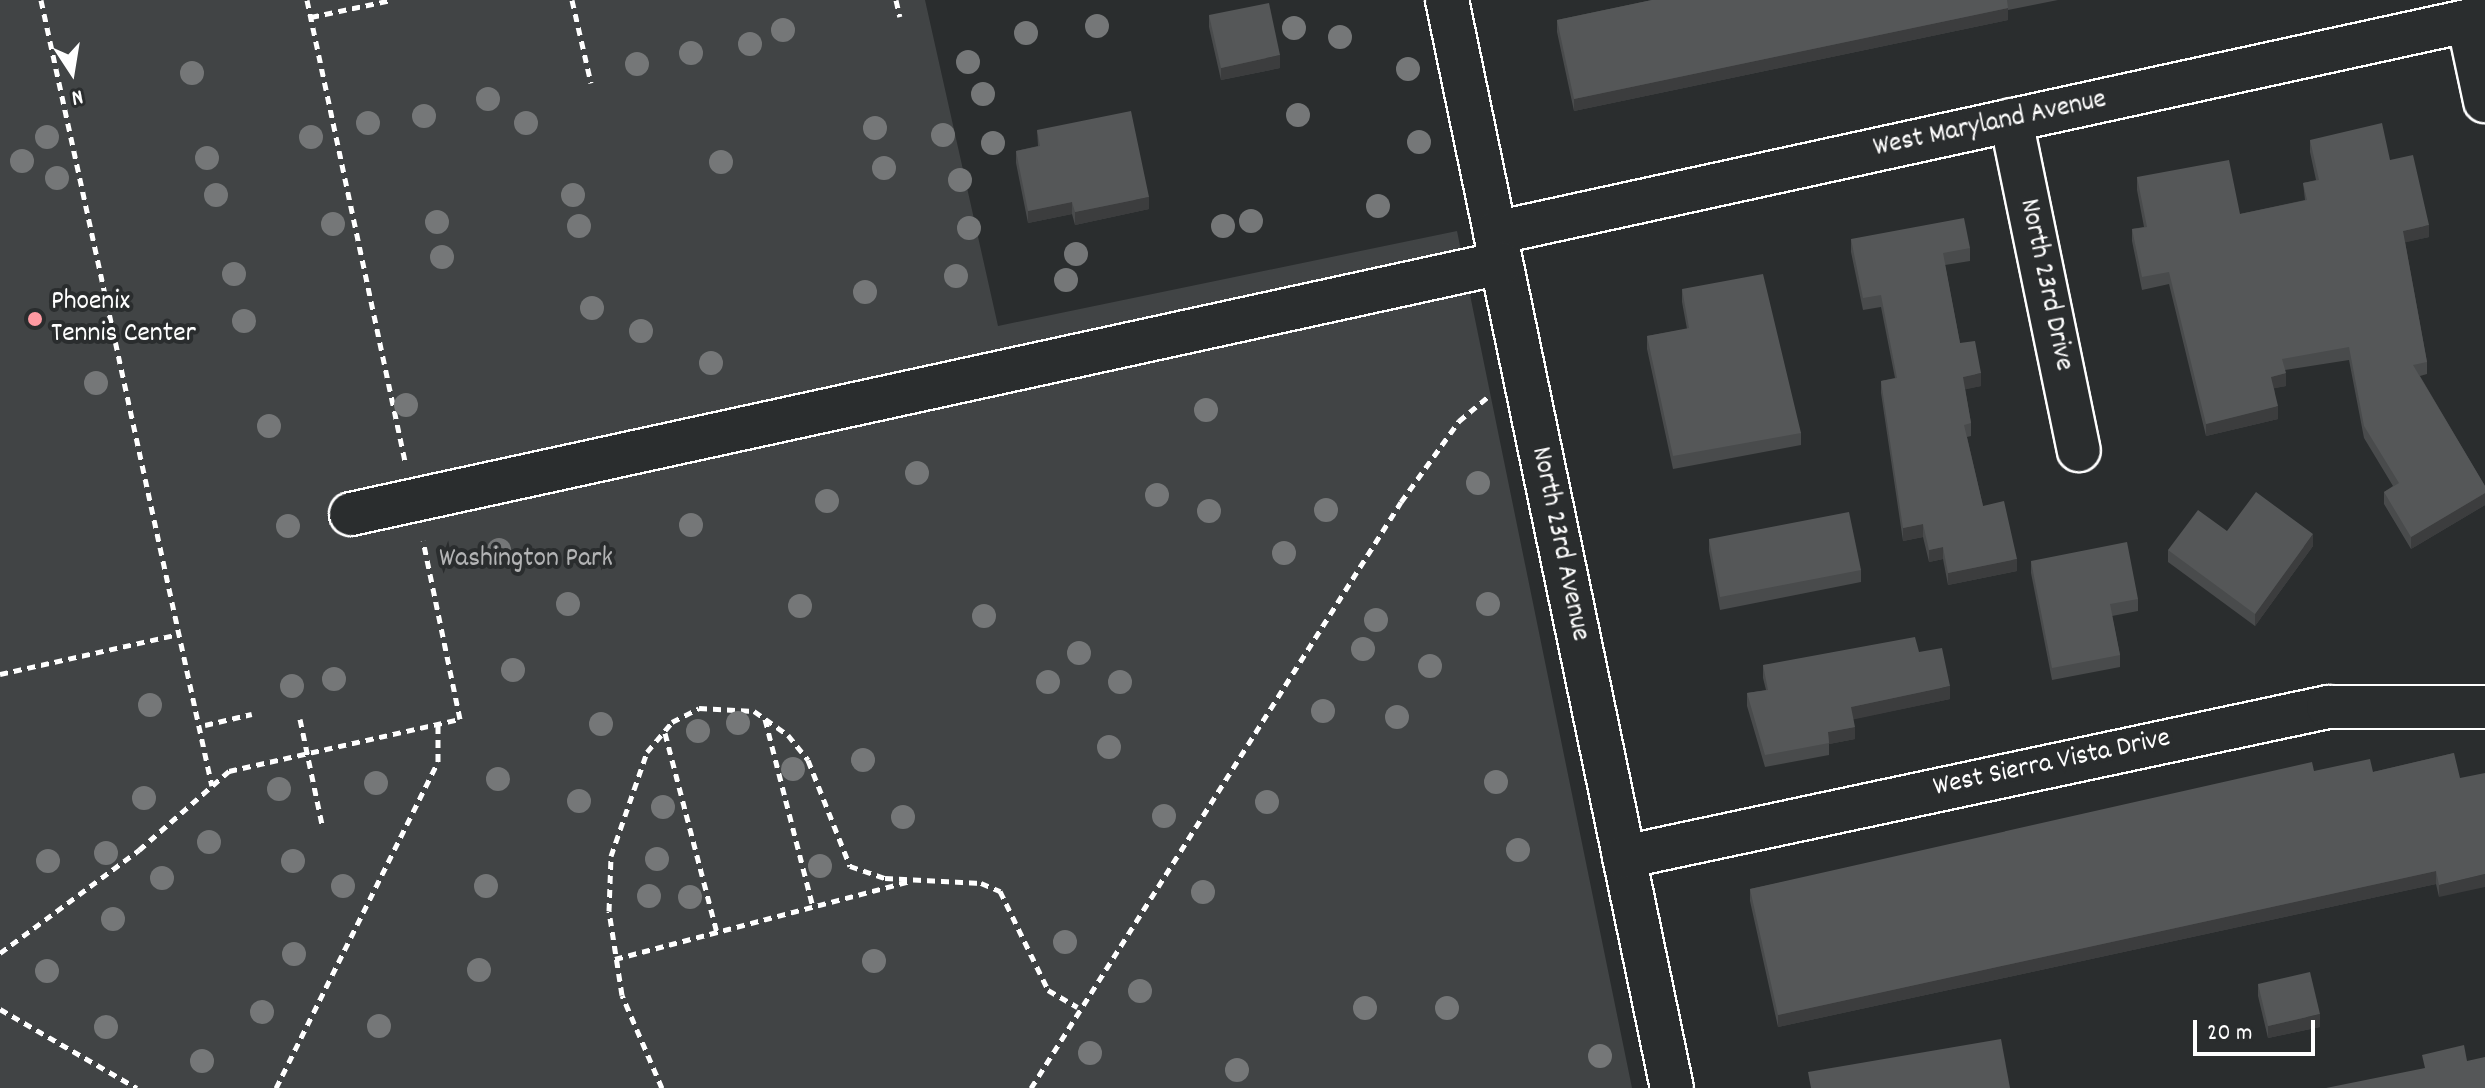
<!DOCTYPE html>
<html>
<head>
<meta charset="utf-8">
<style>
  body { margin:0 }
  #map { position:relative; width:2485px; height:1088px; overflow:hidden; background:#2a2d2e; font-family:Dekko,sans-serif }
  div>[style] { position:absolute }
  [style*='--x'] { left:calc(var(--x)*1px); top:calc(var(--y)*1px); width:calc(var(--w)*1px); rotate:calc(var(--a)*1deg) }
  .green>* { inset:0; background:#414445 }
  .path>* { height:5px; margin-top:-2.5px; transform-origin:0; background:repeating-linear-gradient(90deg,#fff 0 8px,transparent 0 14px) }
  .roads { filter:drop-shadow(2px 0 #fff) drop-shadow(-2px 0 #fff) drop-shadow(0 2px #fff) drop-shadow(0 -2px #fff) }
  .minor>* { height:42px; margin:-21px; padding:0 21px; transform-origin:21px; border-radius:21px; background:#2a2d2e }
  .trees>* { width:24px; height:24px; margin:-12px; border-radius:50%; background:#757778 }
  .wall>* { inset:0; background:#494b4c }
  .shaded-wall>* { inset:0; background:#3c3d3e }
  .building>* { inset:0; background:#555758 }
  .dots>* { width:22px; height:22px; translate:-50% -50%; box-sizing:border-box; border:4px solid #2a2d2e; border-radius:50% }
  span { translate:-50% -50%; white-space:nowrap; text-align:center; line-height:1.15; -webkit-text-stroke:8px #2a2d2e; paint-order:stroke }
  .street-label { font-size:28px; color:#fff }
  .poi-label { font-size:28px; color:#fff }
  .left { translate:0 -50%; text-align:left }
  .park-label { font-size:28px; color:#b3b4b5 }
  .north { position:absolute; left:32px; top:32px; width:80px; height:80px; -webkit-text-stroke:6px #2a2d2e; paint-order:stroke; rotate:168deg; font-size:22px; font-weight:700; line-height:32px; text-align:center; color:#fff }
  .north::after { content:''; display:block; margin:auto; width:28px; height:36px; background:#fff; clip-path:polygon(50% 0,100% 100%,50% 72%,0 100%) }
  .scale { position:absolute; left:2193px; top:1020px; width:122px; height:36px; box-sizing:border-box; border:4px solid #fff; border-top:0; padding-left:10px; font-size:24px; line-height:28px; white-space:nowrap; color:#fff; -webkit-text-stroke:6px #2a2d2e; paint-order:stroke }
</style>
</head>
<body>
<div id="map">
  <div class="green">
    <div style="clip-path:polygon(0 0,925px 0,998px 326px,1457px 231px,1632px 1088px,0 1088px)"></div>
  </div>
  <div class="path">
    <div style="--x:41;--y:0;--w:804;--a:77.73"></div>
    <div style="--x:307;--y:0;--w:471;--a:78"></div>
    <div style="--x:572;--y:0;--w:85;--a:77.1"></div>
    <div style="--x:896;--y:0;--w:17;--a:77"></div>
    <div style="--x:311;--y:17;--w:83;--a:-11.9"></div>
    <div style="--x:0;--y:674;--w:183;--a:-12.6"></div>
    <div style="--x:300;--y:719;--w:107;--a:78.2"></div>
    <div style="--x:765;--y:719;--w:194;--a:75.7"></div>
    <div style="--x:205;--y:725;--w:48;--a:-13.2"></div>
    <div style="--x:665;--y:733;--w:207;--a:75.4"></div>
    <div style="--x:0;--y:953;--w:173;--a:-36.5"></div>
    <div style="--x:139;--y:850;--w:120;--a:-41.3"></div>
    <div style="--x:229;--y:771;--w:237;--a:-12.7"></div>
    <div style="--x:460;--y:719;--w:182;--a:-101.7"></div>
    <div style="--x:615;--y:959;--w:306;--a:-14.8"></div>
    <div style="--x:0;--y:1009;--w:158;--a:30"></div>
    <div style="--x:276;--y:1088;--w:364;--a:-63.6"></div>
    <div style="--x:438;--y:762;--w:38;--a:-90"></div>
    <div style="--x:662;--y:1088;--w:101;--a:-113.3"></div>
    <div style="--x:622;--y:995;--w:85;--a:-98.8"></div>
    <div style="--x:609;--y:911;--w:55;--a:-87.9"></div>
    <div style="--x:611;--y:856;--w:110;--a:-70.9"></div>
    <div style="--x:647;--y:752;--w:39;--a:-50"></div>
    <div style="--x:672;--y:722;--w:30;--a:-27"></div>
    <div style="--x:699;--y:708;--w:55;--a:3.1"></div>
    <div style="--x:754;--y:711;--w:42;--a:35.2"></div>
    <div style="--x:788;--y:735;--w:32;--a:51"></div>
    <div style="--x:808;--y:760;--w:114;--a:68.4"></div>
    <div style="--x:850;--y:866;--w:37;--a:19"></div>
    <div style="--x:885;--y:878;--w:96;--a:3"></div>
    <div style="--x:981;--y:883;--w:21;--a:23"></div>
    <div style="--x:1000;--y:891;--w:110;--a:64.1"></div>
    <div style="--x:1048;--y:990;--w:34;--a:30"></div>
    <div style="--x:1031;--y:1088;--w:693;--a:-57.73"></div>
    <div style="--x:1401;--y:502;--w:100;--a:-54.4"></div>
    <div style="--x:1459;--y:421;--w:38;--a:-40"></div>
  </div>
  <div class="roads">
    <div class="minor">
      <div style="--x:1447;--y:0;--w:1111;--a:78.32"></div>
      <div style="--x:2468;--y:21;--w:82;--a:78"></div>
      <div style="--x:2011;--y:120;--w:337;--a:78.4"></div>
      <div style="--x:1495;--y:233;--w:1013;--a:-12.31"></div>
      <div style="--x:351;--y:514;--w:1177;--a:-12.31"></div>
      <div style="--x:1624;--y:857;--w:720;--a:-12.03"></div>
      <div style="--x:2328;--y:707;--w:157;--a:0"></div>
    </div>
  </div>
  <div class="trees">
    <div style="left:1097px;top:26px"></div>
    <div style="left:1294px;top:28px"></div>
    <div style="left:783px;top:30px"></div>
    <div style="left:1026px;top:33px"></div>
    <div style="left:1340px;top:37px"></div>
    <div style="left:750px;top:44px"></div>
    <div style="left:691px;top:53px"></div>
    <div style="left:968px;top:62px"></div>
    <div style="left:637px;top:64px"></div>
    <div style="left:1408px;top:69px"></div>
    <div style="left:192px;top:73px"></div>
    <div style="left:983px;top:94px"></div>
    <div style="left:488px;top:99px"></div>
    <div style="left:1298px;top:115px"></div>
    <div style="left:424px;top:116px"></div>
    <div style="left:368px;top:123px"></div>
    <div style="left:526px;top:123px"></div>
    <div style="left:875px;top:128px"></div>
    <div style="left:943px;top:135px"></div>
    <div style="left:47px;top:137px"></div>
    <div style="left:311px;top:137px"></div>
    <div style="left:1419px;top:142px"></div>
    <div style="left:993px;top:143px"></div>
    <div style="left:207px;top:158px"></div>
    <div style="left:22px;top:161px"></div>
    <div style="left:721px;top:162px"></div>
    <div style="left:884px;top:168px"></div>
    <div style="left:57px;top:178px"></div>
    <div style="left:960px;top:180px"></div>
    <div style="left:216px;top:195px"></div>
    <div style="left:573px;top:195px"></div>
    <div style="left:1378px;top:206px"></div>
    <div style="left:1251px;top:221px"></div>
    <div style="left:437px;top:222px"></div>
    <div style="left:333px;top:224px"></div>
    <div style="left:579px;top:226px"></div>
    <div style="left:1223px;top:226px"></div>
    <div style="left:969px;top:228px"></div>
    <div style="left:1076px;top:254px"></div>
    <div style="left:442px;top:257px"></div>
    <div style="left:234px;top:274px"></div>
    <div style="left:956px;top:276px"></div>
    <div style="left:1066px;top:280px"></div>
    <div style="left:865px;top:292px"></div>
    <div style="left:592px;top:308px"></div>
    <div style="left:244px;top:321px"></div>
    <div style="left:641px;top:331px"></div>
    <div style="left:711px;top:363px"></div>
    <div style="left:96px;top:383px"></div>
    <div style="left:406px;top:405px"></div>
    <div style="left:1206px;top:410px"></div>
    <div style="left:269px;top:426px"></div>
    <div style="left:917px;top:473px"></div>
    <div style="left:1478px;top:483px"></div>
    <div style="left:1157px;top:495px"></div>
    <div style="left:827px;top:501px"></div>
    <div style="left:1326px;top:510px"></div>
    <div style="left:1209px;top:511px"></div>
    <div style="left:691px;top:525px"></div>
    <div style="left:288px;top:526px"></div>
    <div style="left:499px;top:550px"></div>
    <div style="left:1284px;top:553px"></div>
    <div style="left:568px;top:604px"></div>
    <div style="left:1488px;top:604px"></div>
    <div style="left:800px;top:606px"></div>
    <div style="left:984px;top:616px"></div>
    <div style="left:1376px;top:620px"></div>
    <div style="left:1363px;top:649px"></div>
    <div style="left:1079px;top:653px"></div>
    <div style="left:1430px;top:666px"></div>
    <div style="left:513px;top:670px"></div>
    <div style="left:334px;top:679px"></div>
    <div style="left:1048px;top:682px"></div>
    <div style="left:1120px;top:682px"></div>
    <div style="left:292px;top:686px"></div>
    <div style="left:150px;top:705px"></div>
    <div style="left:1323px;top:711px"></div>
    <div style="left:1397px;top:717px"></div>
    <div style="left:738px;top:723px"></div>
    <div style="left:601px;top:724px"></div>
    <div style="left:698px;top:731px"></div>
    <div style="left:1109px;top:747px"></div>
    <div style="left:863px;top:760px"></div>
    <div style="left:793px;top:769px"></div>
    <div style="left:498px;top:779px"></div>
    <div style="left:1496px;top:782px"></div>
    <div style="left:376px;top:783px"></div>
    <div style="left:279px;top:789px"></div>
    <div style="left:144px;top:798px"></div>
    <div style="left:579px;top:801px"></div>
    <div style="left:1267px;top:802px"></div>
    <div style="left:663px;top:807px"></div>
    <div style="left:1164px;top:816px"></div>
    <div style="left:903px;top:817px"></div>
    <div style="left:209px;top:842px"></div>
    <div style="left:1518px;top:850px"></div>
    <div style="left:106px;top:853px"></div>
    <div style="left:657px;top:859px"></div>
    <div style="left:48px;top:861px"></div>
    <div style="left:293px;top:861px"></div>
    <div style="left:820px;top:866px"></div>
    <div style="left:162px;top:878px"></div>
    <div style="left:343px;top:886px"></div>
    <div style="left:486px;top:886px"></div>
    <div style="left:1203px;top:892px"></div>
    <div style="left:649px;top:896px"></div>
    <div style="left:690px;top:897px"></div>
    <div style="left:113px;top:919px"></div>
    <div style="left:1065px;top:942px"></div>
    <div style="left:294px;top:954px"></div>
    <div style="left:874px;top:961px"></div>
    <div style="left:479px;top:970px"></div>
    <div style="left:47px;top:971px"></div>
    <div style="left:1140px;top:991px"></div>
    <div style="left:1365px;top:1008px"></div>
    <div style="left:1447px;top:1008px"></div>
    <div style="left:262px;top:1012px"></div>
    <div style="left:379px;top:1026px"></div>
    <div style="left:106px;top:1027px"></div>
    <div style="left:1090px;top:1053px"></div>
    <div style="left:1600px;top:1056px"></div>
    <div style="left:202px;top:1061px"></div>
    <div style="left:1237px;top:1070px"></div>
  </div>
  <div class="wall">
    <div style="clip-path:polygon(1652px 0,2058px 0,2008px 10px,2008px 20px,1574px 111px,1557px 32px,1557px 20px)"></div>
    <div style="clip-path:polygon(1209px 15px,1280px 68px,1221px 80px,1209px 27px)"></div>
    <div style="clip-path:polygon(1037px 130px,1149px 209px,1075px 225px,1072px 214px,1028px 223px,1016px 163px,1016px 151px,1038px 146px)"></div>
    <div style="clip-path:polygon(2310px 140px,2390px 160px,2429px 237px,2405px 242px,2427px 362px,2427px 374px,2420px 376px,2485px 486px,2485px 505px,2411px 549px,2384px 504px,2384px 492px,2393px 486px,2364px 438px,2349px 360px,2285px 370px,2286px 386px,2274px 388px,2278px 419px,2206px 436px,2169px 284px,2142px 290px,2132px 241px,2132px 229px,2144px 227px,2137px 190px,2137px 177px,2240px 214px,2305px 200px,2303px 183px,2316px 180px,2310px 152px)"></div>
    <div style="clip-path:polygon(1851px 239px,1970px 248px,1970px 261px,1945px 265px,1960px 343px,1981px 386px,1965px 389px,1971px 423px,1971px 436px,1967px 437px,1983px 506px,2017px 571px,1948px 585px,1943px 559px,1929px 562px,1923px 537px,1903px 541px,1881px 393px,1881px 381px,1895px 378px,1881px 307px,1863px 310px,1851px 252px)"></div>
    <div style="clip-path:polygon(1682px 289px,1801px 433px,1801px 445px,1673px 469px,1647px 349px,1647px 336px,1687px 329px,1682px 302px)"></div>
    <div style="clip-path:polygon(1709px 539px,1861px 570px,1861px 582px,1720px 610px,1709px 551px)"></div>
    <div style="clip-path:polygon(2313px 546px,2255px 626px,2168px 562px,2168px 550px)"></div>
    <div style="clip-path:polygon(2031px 561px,2138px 599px,2138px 611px,2112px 616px,2120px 655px,2120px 667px,2052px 680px,2031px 573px)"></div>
    <div style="clip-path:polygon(1919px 652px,1950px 699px,1853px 719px,1855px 739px,1829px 744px,1829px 755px,1765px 767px,1747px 706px,1747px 693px,1766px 690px,1763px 678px,1763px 665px)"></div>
    <div style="clip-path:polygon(2454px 753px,2439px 897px,2436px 884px,1778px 1027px,1750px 901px,1750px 889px,2314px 771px,2373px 772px)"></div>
    <div style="clip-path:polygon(2258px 984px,2320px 1027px,2268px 1038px,2258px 996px)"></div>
  </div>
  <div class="shaded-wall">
    <div style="clip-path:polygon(2008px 8px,2008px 20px,1574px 111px,1574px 99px)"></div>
    <div style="clip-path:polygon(1280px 55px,1280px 68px,1221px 80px,1221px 68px)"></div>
    <div style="clip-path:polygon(1149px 197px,1149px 209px,1075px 225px,1075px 212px)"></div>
    <div style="clip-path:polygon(1072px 202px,1072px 214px,1028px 223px,1028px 211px)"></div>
    <div style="clip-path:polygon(2429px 225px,2429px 237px,2403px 243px,2403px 231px)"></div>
    <div style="clip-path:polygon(1981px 373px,1981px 386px,1963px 390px,1963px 377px)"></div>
    <div style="clip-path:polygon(2286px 373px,2286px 386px,2271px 389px,2271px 377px)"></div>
    <div style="clip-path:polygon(2278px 406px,2278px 419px,2206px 436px,2206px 424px)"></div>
    <div style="clip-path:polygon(2485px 493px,2485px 505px,2411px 549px,2411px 537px)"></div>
    <div style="clip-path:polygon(1923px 524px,1923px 537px,1903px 541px,1903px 528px)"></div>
    <div style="clip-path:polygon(2313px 534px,2313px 546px,2255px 626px,2255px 614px)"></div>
    <div style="clip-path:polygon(1943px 547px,1943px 559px,1929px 562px,1929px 550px)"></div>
    <div style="clip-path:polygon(2017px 559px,2017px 571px,1948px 585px,1948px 573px)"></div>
    <div style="clip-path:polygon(1950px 686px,1950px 699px,1851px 720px,1851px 707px)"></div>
    <div style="clip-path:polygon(1855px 727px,1855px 739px,1829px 744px,1828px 732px)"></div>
    <div style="clip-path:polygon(2436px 871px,2436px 884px,1778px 1027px,1778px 1015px)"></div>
    <div style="clip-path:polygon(2485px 874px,2485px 887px,2439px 897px,2439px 885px)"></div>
    <div style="clip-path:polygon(2320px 1014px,2320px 1027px,2268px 1038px,2268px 1026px)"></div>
  </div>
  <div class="building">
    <div style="clip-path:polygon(1652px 0,2007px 0,2008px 8px,1574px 99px,1557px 20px)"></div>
    <div style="clip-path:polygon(1269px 3px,1280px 55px,1221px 68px,1209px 15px)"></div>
    <div style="clip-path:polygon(1131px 111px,1149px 197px,1075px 212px,1072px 202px,1028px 211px,1016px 151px,1040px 146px,1037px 130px)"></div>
    <div style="clip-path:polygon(2382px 123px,2390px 160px,2413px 155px,2429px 225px,2403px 231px,2427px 362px,2413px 365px,2485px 486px,2485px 493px,2411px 537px,2384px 492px,2399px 483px,2364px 426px,2349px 347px,2282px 359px,2286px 373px,2271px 377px,2278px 406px,2206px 424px,2169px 272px,2142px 277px,2132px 229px,2147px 227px,2137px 177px,2229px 160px,2240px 214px,2307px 200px,2303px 183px,2319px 180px,2310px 140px)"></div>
    <div style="clip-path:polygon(1964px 218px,1970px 248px,1943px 253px,1960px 343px,1975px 341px,1981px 373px,1963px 377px,1971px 423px,1964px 425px,1983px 506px,2004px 501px,2017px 559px,1948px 573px,1943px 547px,1929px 550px,1923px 524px,1903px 528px,1881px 381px,1897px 378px,1881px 295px,1863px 298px,1851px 239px)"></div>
    <div style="clip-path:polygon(1763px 274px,1801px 433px,1673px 456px,1647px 336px,1689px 328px,1682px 289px)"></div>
    <div style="clip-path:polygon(2256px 492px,2313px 534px,2255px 614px,2168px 550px,2198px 510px,2227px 531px)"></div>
    <div style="clip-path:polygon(1849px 512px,1861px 570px,1720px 597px,1709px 539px)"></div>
    <div style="clip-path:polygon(2127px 542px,2138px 599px,2110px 604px,2120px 655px,2052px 668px,2031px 561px)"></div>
    <div style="clip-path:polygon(1915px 637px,1919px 652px,1942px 648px,1950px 686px,1851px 707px,1855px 727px,1828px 732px,1829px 743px,1765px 755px,1747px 693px,1768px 690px,1763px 665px)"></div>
    <div style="clip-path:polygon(2454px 753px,2460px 778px,2485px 773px,2485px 874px,2439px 885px,2436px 871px,1778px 1015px,1750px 889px,2312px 762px,2314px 771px,2370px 759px,2373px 772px)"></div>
    <div style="clip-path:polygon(2310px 972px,2320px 1014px,2268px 1026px,2258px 984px)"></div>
    <div style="clip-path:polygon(2001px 1039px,2010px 1088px,1811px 1088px,1808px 1072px)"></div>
    <div style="clip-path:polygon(2464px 1045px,2467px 1061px,2485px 1057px,2485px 1088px,2326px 1088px,2425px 1068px,2422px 1055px)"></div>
  </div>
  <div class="dots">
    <div style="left:35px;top:319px;background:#ff9aa2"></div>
  </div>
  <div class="street-label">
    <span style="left:1990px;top:125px;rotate:-12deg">West Maryland Avenue</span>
    <span style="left:2045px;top:285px;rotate:78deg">North 23rd Drive</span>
    <span style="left:1559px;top:544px;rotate:78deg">North 23rd Avenue</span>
    <span style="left:2052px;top:764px;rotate:-12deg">West Sierra Vista Drive</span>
  </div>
  <div class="poi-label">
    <span class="left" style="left:51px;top:319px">Phoenix<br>Tennis Center</span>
  </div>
  <div class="park-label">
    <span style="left:526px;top:560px">Washington Park</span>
  </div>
  <div class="north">N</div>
  <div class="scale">20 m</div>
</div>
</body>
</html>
